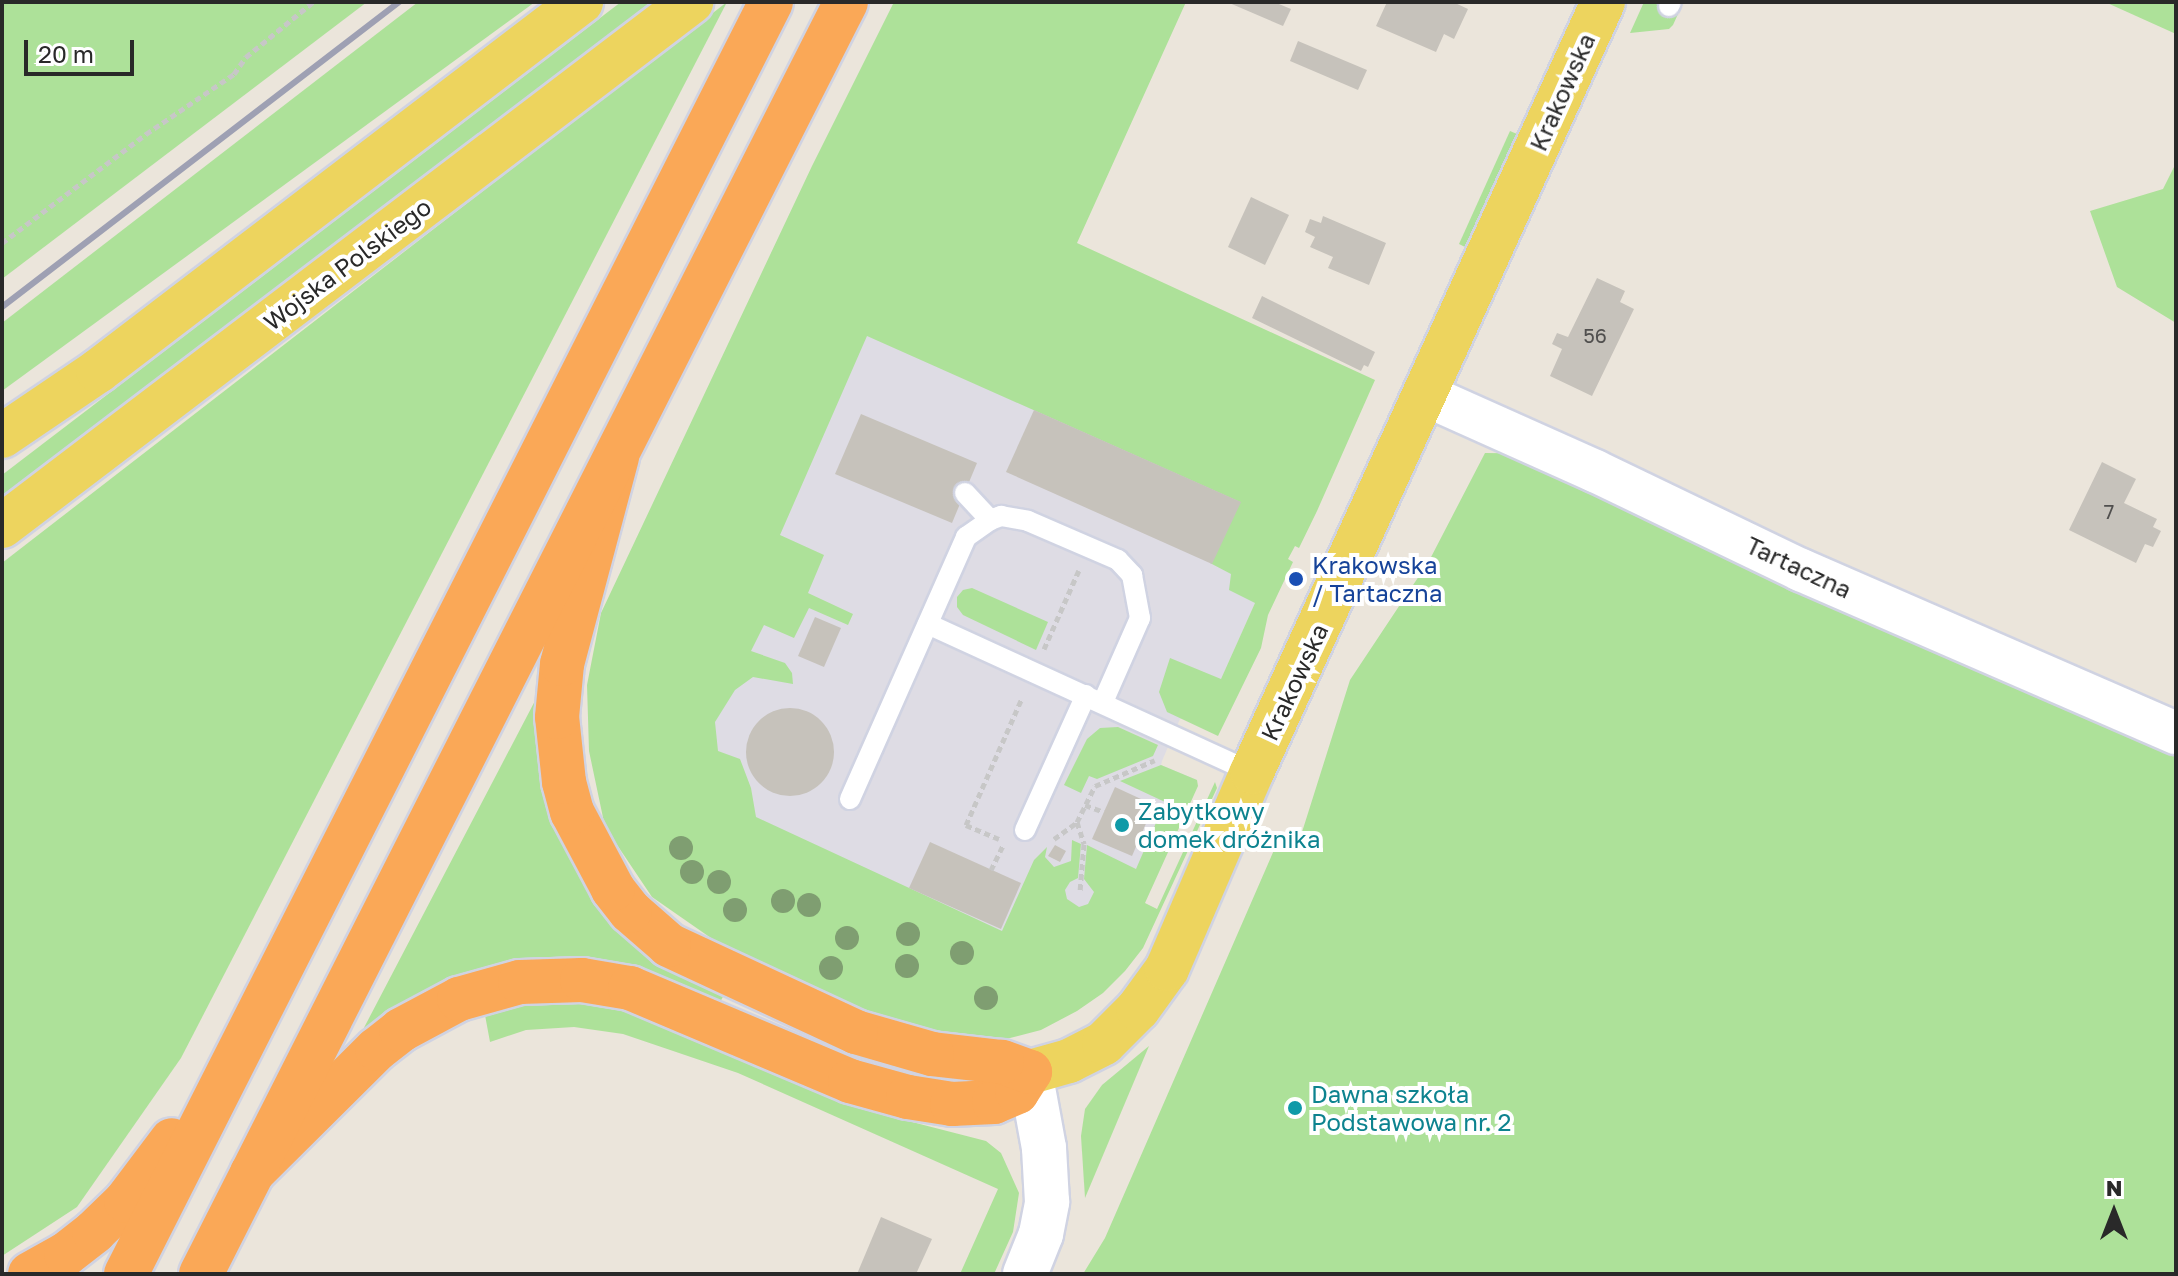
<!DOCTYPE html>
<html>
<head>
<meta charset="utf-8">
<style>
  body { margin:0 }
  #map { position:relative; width:2178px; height:1276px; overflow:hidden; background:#ebe5db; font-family:"Golos Text",sans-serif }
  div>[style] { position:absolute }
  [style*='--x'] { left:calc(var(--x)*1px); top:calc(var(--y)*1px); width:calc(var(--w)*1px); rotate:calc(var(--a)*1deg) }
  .industrial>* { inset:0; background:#dedce4 }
  .green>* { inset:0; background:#ade199 }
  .building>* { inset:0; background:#c6c2bb }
  .round { border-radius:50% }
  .path>* { height:5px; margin-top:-2.5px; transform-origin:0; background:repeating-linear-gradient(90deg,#c7c7c7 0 6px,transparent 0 10px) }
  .roads { filter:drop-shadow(2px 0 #d0d3e2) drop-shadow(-2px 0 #d0d3e2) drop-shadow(0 2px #d0d3e2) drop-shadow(0 -2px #d0d3e2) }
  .service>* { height:20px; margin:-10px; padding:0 10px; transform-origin:10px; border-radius:10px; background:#fff }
  .minor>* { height:42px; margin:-21px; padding:0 21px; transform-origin:21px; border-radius:21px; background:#fff }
  .tertiary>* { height:44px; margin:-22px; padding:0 22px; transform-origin:22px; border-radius:22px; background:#fff }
  .primary>* { height:44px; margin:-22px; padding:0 22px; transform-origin:22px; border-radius:22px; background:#edd45e }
  .motorway>* { height:44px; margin:-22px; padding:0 22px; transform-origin:22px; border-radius:22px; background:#faa857 }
  .rail>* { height:6px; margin:-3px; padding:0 3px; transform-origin:3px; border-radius:3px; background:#9ea0b3 }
  .trees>* { width:24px; height:24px; margin:-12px; border-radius:50%; background:#7f9e71 }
  .dots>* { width:22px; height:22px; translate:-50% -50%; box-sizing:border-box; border:4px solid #fff; border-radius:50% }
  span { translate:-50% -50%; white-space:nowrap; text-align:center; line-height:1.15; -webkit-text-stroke:8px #fff; paint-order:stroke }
  .number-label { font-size:20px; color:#504f4e }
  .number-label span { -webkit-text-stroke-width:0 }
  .street-label { font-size:24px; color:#292929 }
  .transit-label { font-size:24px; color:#164399 }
  .left { translate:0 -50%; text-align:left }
  .culture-label { font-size:24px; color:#0d838f }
  .frame { position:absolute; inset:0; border:4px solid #292929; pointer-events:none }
  .north { position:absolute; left:2074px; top:1172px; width:80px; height:80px; -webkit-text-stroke:6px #fff; paint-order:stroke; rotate:0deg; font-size:22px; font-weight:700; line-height:32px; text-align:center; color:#292929 }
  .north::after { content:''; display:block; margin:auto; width:28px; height:36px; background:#292929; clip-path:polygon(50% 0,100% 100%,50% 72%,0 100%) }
  .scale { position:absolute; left:24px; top:40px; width:110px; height:36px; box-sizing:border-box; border:4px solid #292929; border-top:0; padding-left:10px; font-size:24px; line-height:28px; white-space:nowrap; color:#292929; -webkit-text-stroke:6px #fff; paint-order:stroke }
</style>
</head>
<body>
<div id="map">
  <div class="industrial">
    <div style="clip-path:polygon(858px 306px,1300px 503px,1210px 704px,1180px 719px,1162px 761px,1161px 765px,1197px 780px,1136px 910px,996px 956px,640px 792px)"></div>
  </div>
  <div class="green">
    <div style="clip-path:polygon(2px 2px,367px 2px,2px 279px)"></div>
    <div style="clip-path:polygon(418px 2px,535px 2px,2px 391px,2px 323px)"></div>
    <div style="clip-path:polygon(621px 2px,653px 2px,2px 499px,2px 475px)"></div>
    <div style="clip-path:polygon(727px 2px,181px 1058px,77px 1207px,2px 1256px,2px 563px)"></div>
    <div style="clip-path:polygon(894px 2px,1186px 2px,1077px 243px,1375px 380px,1317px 511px,1299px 548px,1295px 546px,1288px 559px,1293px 562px,1268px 615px,1261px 648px,1218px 736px,1167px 712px,1159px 692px,1170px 658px,1221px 679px,1255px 603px,1229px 590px,1231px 574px,1210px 563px,1240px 502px,867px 336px,780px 535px,824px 555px,808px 593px,853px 614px,848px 625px,809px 608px,794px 638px,764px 625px,751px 651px,785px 663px,792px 673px,793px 684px,753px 677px,735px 690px,715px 722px,718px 751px,740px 759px,751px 788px,756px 817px,1002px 931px,1034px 860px,1047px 847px,1045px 857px,1054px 867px,1071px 861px,1072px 840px,1081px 844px,1078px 878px,1070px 882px,1065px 890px,1067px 899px,1079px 907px,1088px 904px,1094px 892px,1084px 879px,1087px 845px,1136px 869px,1165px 802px,1120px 781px,1161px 765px,1197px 780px,1198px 786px,1145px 903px,1157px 909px,1215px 782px,1217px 788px,1143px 948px,1125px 971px,1103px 993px,1077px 1011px,1041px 1030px,1002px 1040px,964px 1040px,885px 1026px,744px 961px,652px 897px,605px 827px,589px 751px,587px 685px,601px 613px,812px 166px)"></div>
    <div style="clip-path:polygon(1644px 2px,1660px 2px,1660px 10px,1678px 14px,1673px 25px,1669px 29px,1630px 33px)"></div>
    <div style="clip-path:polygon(2105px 2px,2176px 2px,2176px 34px)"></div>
    <div style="clip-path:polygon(1510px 131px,1517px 134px,1465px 247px,1459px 244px)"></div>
    <div style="clip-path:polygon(2176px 163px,2176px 323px,2117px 287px,2090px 211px,2163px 189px)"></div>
    <div style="clip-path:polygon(1485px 453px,1558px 454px,2176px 735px,2176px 1274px,1083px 1274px,1105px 1238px,1278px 841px,1297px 848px,1350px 680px,1429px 561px)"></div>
    <div style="clip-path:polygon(972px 588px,1048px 622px,1036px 650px,963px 615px,957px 607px,957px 597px,963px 590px)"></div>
    <div style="clip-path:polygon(537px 697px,552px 808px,725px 993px,718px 1006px,537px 961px,485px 969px,431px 990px,356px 1043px)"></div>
    <div style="clip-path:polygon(1118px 727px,1158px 745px,1153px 756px,1097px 779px,1089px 776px,1081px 793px,1064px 785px,1087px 739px,1100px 728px)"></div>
    <div style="clip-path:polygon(572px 1001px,635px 1011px,877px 1113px,986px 1141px,1001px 1153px,1019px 1193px,1013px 1232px,994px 1274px,960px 1274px,998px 1189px,738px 1073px,623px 1034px,574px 1027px,526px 1030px,490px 1042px,485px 1015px,535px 1003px)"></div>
    <div style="clip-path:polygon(1149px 1046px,1085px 1198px,1081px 1136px,1085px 1109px,1102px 1085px)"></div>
  </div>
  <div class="building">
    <div style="clip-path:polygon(1227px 2px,1274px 2px,1291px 9px,1283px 26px)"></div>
    <div style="clip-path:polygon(1387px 2px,1453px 2px,1468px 9px,1454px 39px,1444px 34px,1436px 52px,1376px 26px)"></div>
    <div style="clip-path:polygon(1298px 41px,1367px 70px,1358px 90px,1290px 61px)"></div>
    <div style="clip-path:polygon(1251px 197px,1289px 215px,1265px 265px,1228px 247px)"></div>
    <div style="clip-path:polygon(1323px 216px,1386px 243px,1369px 285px,1328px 268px,1333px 257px,1310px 247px,1315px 237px,1305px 232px,1310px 219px,1321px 223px)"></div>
    <div style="clip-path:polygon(1597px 278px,1625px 291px,1620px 302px,1634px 309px,1592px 396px,1550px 376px,1562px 349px,1552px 344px,1557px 333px,1568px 337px)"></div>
    <div style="clip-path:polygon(1262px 296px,1375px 352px,1368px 367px,1364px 365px,1361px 371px,1252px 318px)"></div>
    <div style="clip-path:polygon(1034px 410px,1241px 502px,1212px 564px,1006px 472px)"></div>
    <div style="clip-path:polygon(861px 414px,977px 463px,952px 523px,835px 474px)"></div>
    <div style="clip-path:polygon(2102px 462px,2136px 479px,2124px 503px,2157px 519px,2153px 527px,2161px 531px,2153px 547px,2145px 544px,2136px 563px,2069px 530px)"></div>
    <div style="clip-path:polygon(815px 617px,841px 628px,824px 667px,798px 656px)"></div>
    <div class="round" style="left:746px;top:708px;width:88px;height:88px"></div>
    <div style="clip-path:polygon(1115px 787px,1154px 805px,1132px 856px,1092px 839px)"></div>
    <div style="clip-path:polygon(930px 842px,1021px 883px,1001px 929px,909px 888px)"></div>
    <div style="clip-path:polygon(1055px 845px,1066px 851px,1060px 862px,1048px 856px)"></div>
    <div style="clip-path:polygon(881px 1217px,932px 1239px,916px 1274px,857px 1274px)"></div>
  </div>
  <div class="path">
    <div style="--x:2;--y:243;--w:181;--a:-37.1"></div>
    <div style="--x:146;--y:134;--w:107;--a:-34.3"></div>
    <div style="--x:234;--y:74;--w:21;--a:-55"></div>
    <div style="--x:246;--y:57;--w:87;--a:-39.4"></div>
    <div style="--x:1044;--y:649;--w:86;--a:-66.1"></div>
    <div style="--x:1085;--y:805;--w:20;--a:20"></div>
    <div style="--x:1077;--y:822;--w:23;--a:72"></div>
    <div style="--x:1084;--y:844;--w:48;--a:94.8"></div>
    <div style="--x:999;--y:839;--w:36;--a:-157"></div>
    <div style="--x:966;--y:825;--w:139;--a:-66.2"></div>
    <div style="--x:1054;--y:839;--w:29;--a:-36"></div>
    <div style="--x:1077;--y:822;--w:40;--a:-63.4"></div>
    <div style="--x:1095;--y:786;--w:65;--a:-23.4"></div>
    <div style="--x:991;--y:870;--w:28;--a:-64"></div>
  </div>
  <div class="roads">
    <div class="service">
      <div style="--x:1669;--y:6;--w:4;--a:-63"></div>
      <div style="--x:965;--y:493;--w:37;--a:47"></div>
      <div style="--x:928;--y:624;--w:356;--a:24.6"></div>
      <div style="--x:850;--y:799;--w:287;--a:-66.1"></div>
      <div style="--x:966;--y:537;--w:29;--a:-35"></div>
      <div style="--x:990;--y:520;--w:12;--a:-20"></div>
      <div style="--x:1001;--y:516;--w:27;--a:10"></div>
      <div style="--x:1028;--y:521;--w:98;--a:23.4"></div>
      <div style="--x:1118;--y:560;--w:21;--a:47"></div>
      <div style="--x:1132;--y:575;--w:44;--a:79.5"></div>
      <div style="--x:1140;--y:618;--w:92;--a:113.8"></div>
      <div style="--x:1025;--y:830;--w:148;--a:-65.7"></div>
    </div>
    <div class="minor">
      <div style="--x:1425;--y:395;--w:186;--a:24.1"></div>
      <div style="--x:1595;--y:471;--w:229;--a:25.7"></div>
      <div style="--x:1801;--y:570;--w:409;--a:23.5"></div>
    </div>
    <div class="tertiary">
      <div style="--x:1025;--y:1274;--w:43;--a:-68.2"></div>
      <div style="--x:1041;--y:1234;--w:33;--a:-79"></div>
      <div style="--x:1047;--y:1202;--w:54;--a:-93.2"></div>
      <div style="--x:1044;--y:1148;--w:77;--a:-100.4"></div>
    </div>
    <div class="primary">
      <div style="--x:2;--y:436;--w:116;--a:-34.1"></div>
      <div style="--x:98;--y:371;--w:608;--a:-37.38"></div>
      <div style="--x:2;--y:526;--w:866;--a:-37.25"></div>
      <div style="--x:1030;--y:1072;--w:41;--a:-15.8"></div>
      <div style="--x:1069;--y:1061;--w:39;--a:-27"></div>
      <div style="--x:1104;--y:1043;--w:48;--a:-45"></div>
      <div style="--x:1138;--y:1009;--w:49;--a:-54.1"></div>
      <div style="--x:1167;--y:969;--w:215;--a:-66.7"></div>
      <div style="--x:1252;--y:772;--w:846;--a:-65.49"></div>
    </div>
    <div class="motorway">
      <div style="--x:252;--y:1173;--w:176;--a:-44.8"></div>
      <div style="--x:377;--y:1049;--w:31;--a:-38"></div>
      <div style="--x:401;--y:1030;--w:66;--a:-28.1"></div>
      <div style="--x:459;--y:999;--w:63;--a:-15.6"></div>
      <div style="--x:520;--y:982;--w:62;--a:-1.8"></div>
      <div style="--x:582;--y:980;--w:49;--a:9.5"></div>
      <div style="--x:630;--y:988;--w:239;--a:22.9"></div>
      <div style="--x:850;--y:1081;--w:60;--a:15.4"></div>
      <div style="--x:908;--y:1097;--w:45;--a:9"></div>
      <div style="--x:952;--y:1104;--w:42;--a:-2.7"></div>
      <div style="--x:994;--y:1102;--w:25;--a:-23"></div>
      <div style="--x:1017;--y:1092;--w:24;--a:-57"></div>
      <div style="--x:1030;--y:1072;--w:30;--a:-160"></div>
      <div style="--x:1002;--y:1062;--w:70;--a:-173.5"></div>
      <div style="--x:932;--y:1054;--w:79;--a:-163.9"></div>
      <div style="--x:856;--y:1032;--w:206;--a:-155.1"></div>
      <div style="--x:669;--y:945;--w:52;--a:-138.9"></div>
      <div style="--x:630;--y:911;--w:28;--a:-128"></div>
      <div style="--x:613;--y:889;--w:87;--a:-118"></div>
      <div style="--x:572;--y:812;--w:31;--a:-105"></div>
      <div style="--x:564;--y:782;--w:65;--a:-96.1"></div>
      <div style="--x:557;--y:717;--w:53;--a:-84.6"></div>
      <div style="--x:562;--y:664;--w:214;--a:-75.1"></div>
      <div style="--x:30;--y:1274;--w:41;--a:-29.1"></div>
      <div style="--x:66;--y:1254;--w:36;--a:-38"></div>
      <div style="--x:94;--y:1232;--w:45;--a:-44.1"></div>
      <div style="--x:126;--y:1201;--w:76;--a:-53"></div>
      <div style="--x:126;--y:1274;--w:1426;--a:-63.11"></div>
      <div style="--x:201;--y:1274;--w:1426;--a:-63.11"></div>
    </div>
  </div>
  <div class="rail">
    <div style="--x:2;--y:307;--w:501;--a:-37.53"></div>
  </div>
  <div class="trees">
    <div style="left:681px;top:848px"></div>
    <div style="left:692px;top:872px"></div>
    <div style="left:719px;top:882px"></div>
    <div style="left:783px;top:901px"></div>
    <div style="left:809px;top:905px"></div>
    <div style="left:735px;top:910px"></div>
    <div style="left:908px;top:934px"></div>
    <div style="left:847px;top:938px"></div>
    <div style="left:962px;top:953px"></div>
    <div style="left:907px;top:966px"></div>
    <div style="left:831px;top:968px"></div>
    <div style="left:986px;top:998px"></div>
  </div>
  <div class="dots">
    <div style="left:1296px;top:579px;background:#1a4fb4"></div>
    <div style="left:1122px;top:825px;background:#0f9aa8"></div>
    <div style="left:1295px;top:1108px;background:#0f9aa8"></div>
  </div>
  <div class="number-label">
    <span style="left:1595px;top:335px">56</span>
    <span style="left:2109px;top:511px">7</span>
  </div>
  <div class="street-label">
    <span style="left:1562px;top:92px;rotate:-66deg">Krakowska</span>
    <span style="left:347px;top:264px;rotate:-37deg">Wojska Polskiego</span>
    <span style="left:1799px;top:567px;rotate:25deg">Tartaczna</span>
    <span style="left:1294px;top:682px;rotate:-65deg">Krakowska</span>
  </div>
  <div class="transit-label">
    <span class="left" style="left:1312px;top:579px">Krakowska<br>/ Tartaczna</span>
  </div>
  <div class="culture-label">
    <span class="left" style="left:1138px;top:825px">Zabytkowy<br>domek dróżnika</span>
    <span class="left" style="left:1311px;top:1108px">Dawna szkoła<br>Podstawowa nr. 2</span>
  </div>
  <div class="frame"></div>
  <div class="north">N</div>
  <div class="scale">20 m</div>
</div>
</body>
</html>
